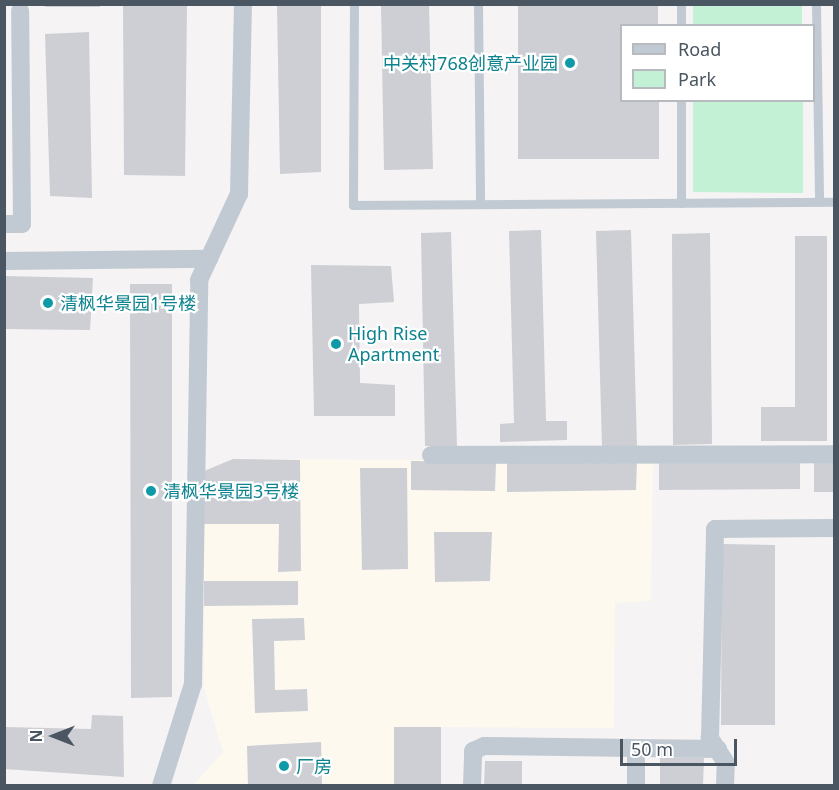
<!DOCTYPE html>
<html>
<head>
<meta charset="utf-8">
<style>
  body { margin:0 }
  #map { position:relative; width:839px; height:790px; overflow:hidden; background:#f5f3f3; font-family:"Noto Sans","Noto Sans SC",sans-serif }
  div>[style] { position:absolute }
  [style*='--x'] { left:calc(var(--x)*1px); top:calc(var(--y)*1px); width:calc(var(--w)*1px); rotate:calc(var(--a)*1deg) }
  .commercial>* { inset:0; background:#fdf9ef }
  .green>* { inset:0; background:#c3f1d5 }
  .building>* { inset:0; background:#cdcfd5 }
  .service>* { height:9px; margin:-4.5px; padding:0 4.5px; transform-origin:4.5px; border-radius:4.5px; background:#c1cad2 }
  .minor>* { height:18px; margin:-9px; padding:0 9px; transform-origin:9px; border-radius:9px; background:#c1cad2 }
  .dots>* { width:16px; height:16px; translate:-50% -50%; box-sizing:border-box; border:3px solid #fff; border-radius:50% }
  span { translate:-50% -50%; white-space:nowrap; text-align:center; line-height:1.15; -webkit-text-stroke:4.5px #fff; paint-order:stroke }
  .culture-label { font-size:18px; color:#0d838f }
  .right { translate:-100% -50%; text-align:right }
  .left { translate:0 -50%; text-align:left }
  .frame { position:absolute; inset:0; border:6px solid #4a5661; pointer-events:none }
  .legend { position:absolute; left:620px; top:24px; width:195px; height:78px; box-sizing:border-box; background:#fff; border:2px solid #b7bbc0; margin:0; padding:8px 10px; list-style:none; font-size:18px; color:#4a5661 }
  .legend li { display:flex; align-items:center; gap:12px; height:30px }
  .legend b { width:30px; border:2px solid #b7bbc0 }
  .north { position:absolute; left:24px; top:706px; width:60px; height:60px; -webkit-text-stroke:4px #fff; paint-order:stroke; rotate:270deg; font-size:16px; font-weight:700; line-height:24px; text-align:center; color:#4a5661 }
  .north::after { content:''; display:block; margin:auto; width:21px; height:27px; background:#4a5661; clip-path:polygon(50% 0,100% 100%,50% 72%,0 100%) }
  .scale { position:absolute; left:620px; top:739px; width:117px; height:27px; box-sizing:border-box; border:3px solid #4a5661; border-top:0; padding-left:8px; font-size:18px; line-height:21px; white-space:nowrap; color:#4a5661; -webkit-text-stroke:4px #fff; paint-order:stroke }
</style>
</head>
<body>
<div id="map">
  <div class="commercial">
    <div style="clip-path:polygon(233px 459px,653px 461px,651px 601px,615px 603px,614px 728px,441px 727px,441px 785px,192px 786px,223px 752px,204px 688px,204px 471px)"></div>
  </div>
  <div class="green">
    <div style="clip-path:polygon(693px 5px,802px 5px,802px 25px,693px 25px)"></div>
    <div style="clip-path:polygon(693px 101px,803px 101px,803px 193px,693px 192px)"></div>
  </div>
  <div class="building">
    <div style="clip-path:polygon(45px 4px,100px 4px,100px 7px,45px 7px)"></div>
    <div style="clip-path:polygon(123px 4px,187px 4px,185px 176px,124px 175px)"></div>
    <div style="clip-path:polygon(277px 4px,321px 4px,321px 172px,280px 174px)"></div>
    <div style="clip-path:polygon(381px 4px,429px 4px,433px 169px,384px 170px)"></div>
    <div style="clip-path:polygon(518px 4px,658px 4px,658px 26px,622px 26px,622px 100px,659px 100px,659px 159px,518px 159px)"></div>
    <div style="clip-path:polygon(89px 32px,92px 198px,50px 196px,45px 34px)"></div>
    <div style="clip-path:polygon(541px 230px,546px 421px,567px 421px,567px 440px,500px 442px,500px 424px,514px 423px,509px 231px)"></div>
    <div style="clip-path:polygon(631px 230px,637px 446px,602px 447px,596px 231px)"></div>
    <div style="clip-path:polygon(451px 232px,457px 446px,425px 446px,421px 233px)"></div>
    <div style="clip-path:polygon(710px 233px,712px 444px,673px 445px,672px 234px)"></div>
    <div style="clip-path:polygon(795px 236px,827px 236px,827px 441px,761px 441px,761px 407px,795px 407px)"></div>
    <div style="clip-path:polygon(311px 265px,391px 266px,394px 302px,359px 304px,360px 383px,395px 385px,395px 416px,314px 416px)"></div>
    <div style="clip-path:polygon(4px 276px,93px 278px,90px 330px,4px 329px)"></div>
    <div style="clip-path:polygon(130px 284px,172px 284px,172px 697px,131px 698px)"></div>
    <div style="clip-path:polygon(233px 459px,300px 460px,301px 571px,278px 572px,279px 524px,204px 524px,204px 471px)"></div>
    <div style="clip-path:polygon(411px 461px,496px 462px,495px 491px,411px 490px)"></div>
    <div style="clip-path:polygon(507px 461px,637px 461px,636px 490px,507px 492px)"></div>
    <div style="clip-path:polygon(800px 461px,800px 489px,659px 490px,659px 462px)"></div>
    <div style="clip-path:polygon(814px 461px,834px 461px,834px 492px,814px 492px)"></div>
    <div style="clip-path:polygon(360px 468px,407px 468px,408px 569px,362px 570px)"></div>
    <div style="clip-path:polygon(434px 532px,492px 532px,490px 581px,435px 582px)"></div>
    <div style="clip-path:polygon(722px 544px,775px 545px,775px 725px,721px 725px)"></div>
    <div style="clip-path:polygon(204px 581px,298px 581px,298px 605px,204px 606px)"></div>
    <div style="clip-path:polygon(304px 618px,305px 640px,274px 641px,275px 690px,307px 689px,308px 711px,255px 713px,252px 619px)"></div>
    <div style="clip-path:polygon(92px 715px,123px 716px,124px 777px,4px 769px,4px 727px,91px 729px)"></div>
    <div style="clip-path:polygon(394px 727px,441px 727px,441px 786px,394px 786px)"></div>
    <div style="clip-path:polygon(321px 742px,322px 786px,248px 786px,247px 746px)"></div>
    <div style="clip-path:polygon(660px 757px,704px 758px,703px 786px,660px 786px)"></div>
    <div style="clip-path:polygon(485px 761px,522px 761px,522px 786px,484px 786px)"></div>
  </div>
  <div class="service">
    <div style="--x:354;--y:4;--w:201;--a:90.3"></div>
    <div style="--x:353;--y:205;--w:481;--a:-0.4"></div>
    <div style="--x:478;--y:4;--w:200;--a:89.4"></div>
    <div style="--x:816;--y:4;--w:198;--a:89.1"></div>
    <div style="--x:681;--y:26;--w:22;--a:-90"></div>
    <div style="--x:681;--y:203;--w:103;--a:-90"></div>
  </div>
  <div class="minor">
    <div style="--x:4;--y:224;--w:18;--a:0"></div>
    <div style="--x:22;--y:224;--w:213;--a:-90.5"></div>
    <div style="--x:4;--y:261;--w:205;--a:-0.6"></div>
    <div style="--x:431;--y:455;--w:403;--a:-0.1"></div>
    <div style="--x:161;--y:786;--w:107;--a:-72.6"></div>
    <div style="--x:193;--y:684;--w:404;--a:-89.1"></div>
    <div style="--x:199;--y:280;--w:95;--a:-65.1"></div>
    <div style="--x:239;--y:194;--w:190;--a:-88.8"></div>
    <div style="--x:472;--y:786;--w:35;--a:-88"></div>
    <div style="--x:473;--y:751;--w:12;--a:-24"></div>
    <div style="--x:484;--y:746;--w:152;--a:0.8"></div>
    <div style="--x:636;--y:786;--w:38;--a:-90"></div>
    <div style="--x:636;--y:748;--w:82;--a:0.7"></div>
    <div style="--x:725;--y:786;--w:23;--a:-88"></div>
    <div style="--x:726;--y:763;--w:30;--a:-123"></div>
    <div style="--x:710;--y:738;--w:209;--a:-88.6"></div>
    <div style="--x:715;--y:529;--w:119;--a:-0.5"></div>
  </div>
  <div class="dots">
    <div style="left:570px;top:63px;background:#0f9aa8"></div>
    <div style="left:48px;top:303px;background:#0f9aa8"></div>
    <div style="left:336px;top:344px;background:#0f9aa8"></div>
    <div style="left:151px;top:491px;background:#0f9aa8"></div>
    <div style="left:284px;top:766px;background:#0f9aa8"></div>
  </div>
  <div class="culture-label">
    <span class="right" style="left:558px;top:63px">中关村768创意产业园</span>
    <span class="left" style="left:60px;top:303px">清枫华景园1号楼</span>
    <span class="left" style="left:348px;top:344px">High Rise<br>Apartment</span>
    <span class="left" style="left:163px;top:491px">清枫华景园3号楼</span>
    <span class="left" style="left:296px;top:766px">厂房</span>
  </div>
  <div class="frame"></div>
  <ul class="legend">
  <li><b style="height:8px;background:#c1cad2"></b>Road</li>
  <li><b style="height:16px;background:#c3f1d5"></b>Park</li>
  </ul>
  <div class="north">N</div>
  <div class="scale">50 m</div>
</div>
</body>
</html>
